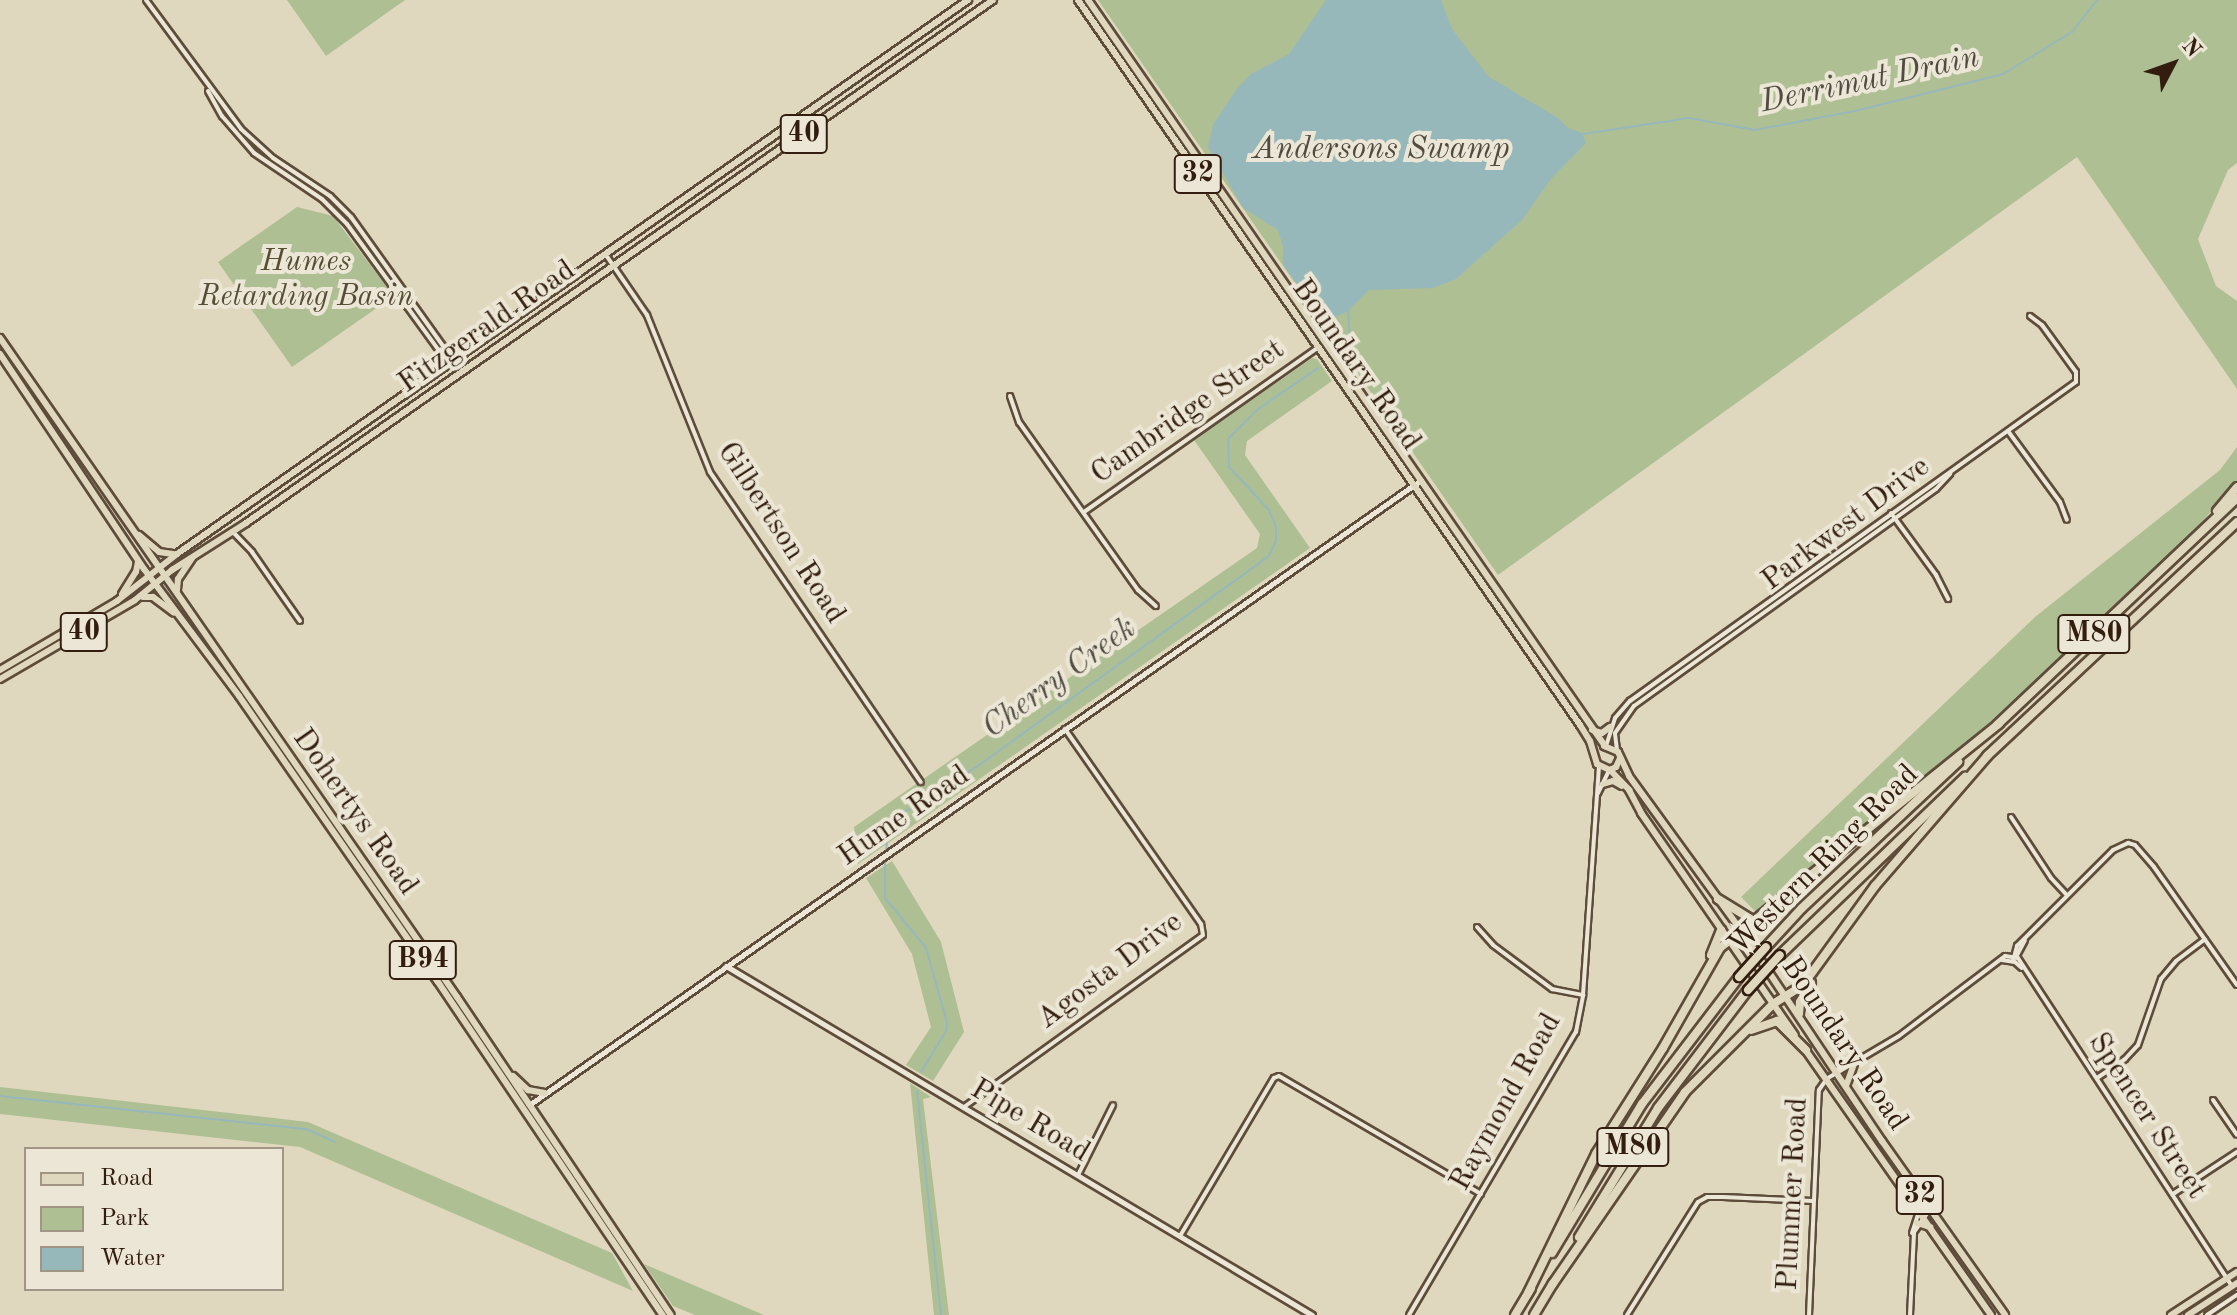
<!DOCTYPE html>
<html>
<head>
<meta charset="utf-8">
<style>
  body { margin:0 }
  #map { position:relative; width:2237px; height:1315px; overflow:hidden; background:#e0d8be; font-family:"Old Standard TT",serif }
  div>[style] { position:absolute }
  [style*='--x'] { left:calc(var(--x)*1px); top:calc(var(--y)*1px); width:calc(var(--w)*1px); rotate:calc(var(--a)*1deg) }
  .green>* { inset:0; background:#aebf94 }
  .water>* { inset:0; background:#97b8bb }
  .stream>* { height:2px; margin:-1px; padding:0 1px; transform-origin:1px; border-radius:1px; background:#97b8bb }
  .roads { filter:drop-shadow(2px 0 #5e4c3a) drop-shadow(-2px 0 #5e4c3a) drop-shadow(0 2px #5e4c3a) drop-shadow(0 -2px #5e4c3a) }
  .minor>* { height:4px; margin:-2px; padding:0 2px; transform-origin:2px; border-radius:2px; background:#ebe6d5 }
  .tertiary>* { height:5px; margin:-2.5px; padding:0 2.5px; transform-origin:2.5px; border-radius:2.5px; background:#ebe6d5 }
  .primary>* { height:6px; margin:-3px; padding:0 3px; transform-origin:3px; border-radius:3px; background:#e0d8be }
  .motorway>* { height:8px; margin:-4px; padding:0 4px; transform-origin:4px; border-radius:4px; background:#e0d8be }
  .bridges { filter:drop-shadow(2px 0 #321d0e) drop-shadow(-2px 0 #321d0e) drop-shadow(0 2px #321d0e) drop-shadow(0 -2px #321d0e) }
  .motorway-bridge>* { height:8px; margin:-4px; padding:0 4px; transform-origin:4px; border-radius:4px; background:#e0d8be }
  span { translate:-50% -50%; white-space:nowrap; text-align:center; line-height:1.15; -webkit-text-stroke:8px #ebe6d5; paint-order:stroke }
  .shield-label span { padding:2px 6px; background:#ebe6d5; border:2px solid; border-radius:6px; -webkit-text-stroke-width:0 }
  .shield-label { font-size:28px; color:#321d0e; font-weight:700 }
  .park-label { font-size:30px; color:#574e36; font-style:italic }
  .street-label { font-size:30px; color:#321d0e }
  .water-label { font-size:32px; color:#504c42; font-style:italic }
  .legend { position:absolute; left:24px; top:1147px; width:260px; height:144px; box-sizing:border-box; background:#ebe6d5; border:2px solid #a19685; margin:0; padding:10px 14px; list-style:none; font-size:24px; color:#321d0e }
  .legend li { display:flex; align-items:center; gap:16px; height:40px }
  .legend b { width:40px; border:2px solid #a19685 }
  .north { position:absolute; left:2133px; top:24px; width:80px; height:80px; -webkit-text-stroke:6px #ebe6d5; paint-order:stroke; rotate:49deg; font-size:22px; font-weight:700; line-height:32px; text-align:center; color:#321d0e }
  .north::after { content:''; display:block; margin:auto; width:28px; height:36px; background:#321d0e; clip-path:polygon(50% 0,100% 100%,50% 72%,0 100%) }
</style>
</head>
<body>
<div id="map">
  <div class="green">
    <div style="clip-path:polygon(287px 0,405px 0,326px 56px)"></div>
    <div style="clip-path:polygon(1098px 0,2237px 0,2237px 163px,2228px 170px,2198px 239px,2216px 286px,2237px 301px,2237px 389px,2077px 157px,1498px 575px)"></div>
    <div style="clip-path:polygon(297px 207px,333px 216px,394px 296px,292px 367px,218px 262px)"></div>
    <div style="clip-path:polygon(1312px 358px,1317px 359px,1332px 381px,1247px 441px,1245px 455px,1310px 548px,858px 864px,854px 827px,1257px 548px,1260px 534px,1194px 440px)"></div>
    <div style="clip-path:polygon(2237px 447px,2237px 482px,2226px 495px,2187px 538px,1985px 727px,1757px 913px,1741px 897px,2035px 617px,2220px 470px)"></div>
    <div style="clip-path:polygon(892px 861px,941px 942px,964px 1032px,933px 1081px,906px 1065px,931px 1027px,912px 954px,866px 878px)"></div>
    <div style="clip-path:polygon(910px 1083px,931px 1097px,923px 1099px,949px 1315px,934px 1315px)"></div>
    <div style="clip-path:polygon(0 1087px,308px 1122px,612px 1253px,633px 1291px,300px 1147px,0 1114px)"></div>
    <div style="clip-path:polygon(644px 1264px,651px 1267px,764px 1315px,695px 1315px,673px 1306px)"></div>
  </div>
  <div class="water">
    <div style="clip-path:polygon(1326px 0,1441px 0,1452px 29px,1489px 77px,1558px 118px,1568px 128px,1582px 133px,1586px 143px,1551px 179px,1522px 220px,1456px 279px,1433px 288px,1369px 290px,1348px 311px,1325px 322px,1283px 265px,1283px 247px,1278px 230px,1243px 208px,1208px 147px,1213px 125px,1236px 90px,1251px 74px,1289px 54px)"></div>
  </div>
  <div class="stream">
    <div style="--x:1583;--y:134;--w:107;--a:-8.6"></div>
    <div style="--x:1689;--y:118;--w:67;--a:10.3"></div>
    <div style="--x:1755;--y:130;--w:102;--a:-10.8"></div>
    <div style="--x:1855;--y:111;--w:153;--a:-14"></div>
    <div style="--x:2003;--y:74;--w:81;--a:-31.3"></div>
    <div style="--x:2072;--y:32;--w:41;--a:-52"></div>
    <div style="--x:1341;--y:355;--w:17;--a:-59"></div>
    <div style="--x:1350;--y:340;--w:29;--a:-94"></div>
    <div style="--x:886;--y:852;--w:12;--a:-85"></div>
    <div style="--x:887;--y:840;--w:31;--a:-59"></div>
    <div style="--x:903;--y:813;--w:93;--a:-32.3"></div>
    <div style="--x:982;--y:763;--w:352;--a:-35.8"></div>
    <div style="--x:1268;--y:557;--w:18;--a:-63"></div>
    <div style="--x:1276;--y:541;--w:14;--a:-90"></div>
    <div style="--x:1276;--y:527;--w:18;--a:-112"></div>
    <div style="--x:1269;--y:510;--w:59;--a:-132.9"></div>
    <div style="--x:1229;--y:467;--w:28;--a:-92"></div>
    <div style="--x:1228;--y:439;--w:41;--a:-45"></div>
    <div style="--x:1257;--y:410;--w:74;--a:-34.5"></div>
    <div style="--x:885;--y:858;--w:40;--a:90"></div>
    <div style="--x:885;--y:898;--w:65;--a:50.6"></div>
    <div style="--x:926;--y:948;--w:77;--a:74.2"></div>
    <div style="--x:947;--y:1022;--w:9;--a:96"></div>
    <div style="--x:946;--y:1031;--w:48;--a:121.4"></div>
    <div style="--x:917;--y:1091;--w:225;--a:83.9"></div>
    <div style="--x:0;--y:1096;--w:308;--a:6.2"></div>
    <div style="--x:306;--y:1129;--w:32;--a:24"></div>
  </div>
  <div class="roads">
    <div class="minor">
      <div style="--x:146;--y:0;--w:160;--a:53.6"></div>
      <div style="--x:241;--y:129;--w:43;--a:42.2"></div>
      <div style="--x:273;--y:158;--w:69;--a:33.7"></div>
      <div style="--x:330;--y:196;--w:30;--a:45"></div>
      <div style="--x:351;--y:217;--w:176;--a:54.5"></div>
      <div style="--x:208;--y:91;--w:29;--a:61"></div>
      <div style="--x:222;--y:116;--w:49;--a:49.1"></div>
      <div style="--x:254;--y:153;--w:82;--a:34.1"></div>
      <div style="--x:322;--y:199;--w:35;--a:45"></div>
      <div style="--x:347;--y:224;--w:172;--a:54"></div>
      <div style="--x:606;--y:255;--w:73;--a:55.7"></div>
      <div style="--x:647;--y:315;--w:169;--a:68.1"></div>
      <div style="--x:710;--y:472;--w:375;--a:55.8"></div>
      <div style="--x:1010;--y:396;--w:28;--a:71"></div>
      <div style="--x:1019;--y:422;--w:206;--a:54.7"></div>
      <div style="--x:1138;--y:590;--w:24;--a:42"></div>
      <div style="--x:2008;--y:431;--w:88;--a:53.8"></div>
      <div style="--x:2060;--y:502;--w:19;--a:69"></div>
      <div style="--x:1084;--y:512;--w:285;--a:-35.1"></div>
      <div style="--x:1891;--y:513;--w:77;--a:54"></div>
      <div style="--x:1936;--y:575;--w:27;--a:63"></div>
      <div style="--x:232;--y:531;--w:29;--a:46"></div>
      <div style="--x:252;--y:552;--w:84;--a:55.2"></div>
      <div style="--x:1606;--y:746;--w:29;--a:-72"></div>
      <div style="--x:1615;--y:718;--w:23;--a:-49"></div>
      <div style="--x:1630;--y:701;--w:548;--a:-35.57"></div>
      <div style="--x:2076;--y:382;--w:10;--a:-90"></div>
      <div style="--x:2076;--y:372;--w:58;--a:-125.9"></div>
      <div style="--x:2042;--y:325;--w:15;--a:-143"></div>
      <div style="--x:1617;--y:750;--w:17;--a:-97"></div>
      <div style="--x:1615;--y:733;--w:33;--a:-55"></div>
      <div style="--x:1634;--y:706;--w:372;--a:-35.7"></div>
      <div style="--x:1936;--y:489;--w:21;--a:-47"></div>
      <div style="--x:1598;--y:793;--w:25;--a:-64"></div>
      <div style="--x:2011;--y:817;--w:73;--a:56.7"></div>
      <div style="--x:2051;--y:878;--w:23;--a:47"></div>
      <div style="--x:1477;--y:927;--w:24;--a:48"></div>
      <div style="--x:1493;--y:945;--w:74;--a:36.7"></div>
      <div style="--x:1552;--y:989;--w:32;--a:11"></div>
      <div style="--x:2016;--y:957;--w:19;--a:-62"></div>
      <div style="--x:2002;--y:960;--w:13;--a:9"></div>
      <div style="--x:2015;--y:962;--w:9;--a:41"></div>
      <div style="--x:2013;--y:961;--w:16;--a:-75"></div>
      <div style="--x:2017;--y:946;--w:136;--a:-45"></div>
      <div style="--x:2113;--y:850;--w:17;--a:-25"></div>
      <div style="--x:2128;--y:843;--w:7;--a:16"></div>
      <div style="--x:2135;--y:845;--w:29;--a:49"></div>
      <div style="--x:2154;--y:867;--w:144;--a:54.9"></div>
      <div style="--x:1834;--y:1071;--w:27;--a:-27"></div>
      <div style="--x:1828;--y:1078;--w:82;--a:-30.6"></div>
      <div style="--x:1899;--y:1036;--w:133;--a:-37"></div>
      <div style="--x:2005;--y:956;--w:13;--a:9"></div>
      <div style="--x:2018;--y:958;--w:392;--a:56.9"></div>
      <div style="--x:2097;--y:1078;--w:34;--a:-34"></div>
      <div style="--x:2125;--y:1059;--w:19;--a:-47"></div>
      <div style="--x:2138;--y:1045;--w:70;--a:-70.8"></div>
      <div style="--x:2161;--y:979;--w:23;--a:-50"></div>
      <div style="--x:2176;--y:961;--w:36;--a:-37"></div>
      <div style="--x:2213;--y:1100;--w:42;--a:55.6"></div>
      <div style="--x:964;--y:1107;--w:294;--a:-35.7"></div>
      <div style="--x:1203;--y:935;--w:11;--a:-100"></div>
      <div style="--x:1201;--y:924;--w:238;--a:-124.9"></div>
      <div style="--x:1078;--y:1175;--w:78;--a:-63.4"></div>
      <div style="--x:2173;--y:1194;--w:77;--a:-33.3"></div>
      <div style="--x:1912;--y:1233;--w:22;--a:-72"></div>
      <div style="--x:1919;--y:1212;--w:11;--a:-15"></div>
      <div style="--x:1180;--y:1236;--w:184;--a:-59.3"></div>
      <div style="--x:1274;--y:1078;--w:5;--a:-22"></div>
      <div style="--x:1279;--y:1076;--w:234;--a:30.3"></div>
      <div style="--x:1409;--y:1315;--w:329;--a:-59.5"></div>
      <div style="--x:1576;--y:1032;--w:38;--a:-79"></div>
      <div style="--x:1583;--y:995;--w:230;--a:-86"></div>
      <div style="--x:1627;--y:1315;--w:133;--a:-57.9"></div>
      <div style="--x:1698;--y:1202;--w:10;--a:-29"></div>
      <div style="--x:1707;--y:1197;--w:16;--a:0"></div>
      <div style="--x:1723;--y:1197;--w:90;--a:2.5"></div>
      <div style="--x:1809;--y:1315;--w:225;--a:-87.5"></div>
      <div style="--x:1819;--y:1090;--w:12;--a:-55"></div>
      <div style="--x:1910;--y:1315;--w:83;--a:-87.2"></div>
      <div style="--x:1914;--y:1232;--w:28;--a:-55"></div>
      <div style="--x:2207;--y:1315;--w:36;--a:-34"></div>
    </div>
    <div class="tertiary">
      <div style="--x:726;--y:966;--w:682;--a:30.78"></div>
      <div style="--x:529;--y:1105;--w:1089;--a:-35.02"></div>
    </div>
    <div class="primary">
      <div style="--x:1078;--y:0;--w:882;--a:55.3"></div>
      <div style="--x:1580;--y:725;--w:19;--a:58"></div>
      <div style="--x:1590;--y:741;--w:24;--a:73"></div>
      <div style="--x:1597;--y:764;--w:14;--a:25"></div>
      <div style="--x:1610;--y:770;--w:7;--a:-27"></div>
      <div style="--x:1616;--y:767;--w:10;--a:-66"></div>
      <div style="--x:1088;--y:0;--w:908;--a:55.28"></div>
      <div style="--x:0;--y:338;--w:802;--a:55.26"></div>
      <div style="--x:457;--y:997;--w:383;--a:56.1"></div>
      <div style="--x:0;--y:354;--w:259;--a:56.2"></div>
      <div style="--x:144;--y:569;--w:159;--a:53.2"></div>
      <div style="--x:239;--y:696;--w:348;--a:55.2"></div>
      <div style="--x:438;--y:982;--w:402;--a:56"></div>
      <div style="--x:139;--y:535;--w:26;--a:40"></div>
      <div style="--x:159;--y:552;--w:14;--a:8"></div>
      <div style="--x:177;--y:590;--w:11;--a:-85"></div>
      <div style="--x:178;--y:579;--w:25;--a:-56"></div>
      <div style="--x:122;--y:594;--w:26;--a:-58"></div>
      <div style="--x:136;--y:572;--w:10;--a:-79"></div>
      <div style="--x:143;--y:597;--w:10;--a:0"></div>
      <div style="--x:153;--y:597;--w:26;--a:37"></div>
      <div style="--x:0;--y:670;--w:136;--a:-30.5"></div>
      <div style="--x:117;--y:601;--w:76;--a:-38.1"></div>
      <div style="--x:177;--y:554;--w:966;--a:-35.01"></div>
      <div style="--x:0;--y:679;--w:156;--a:-30.3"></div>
      <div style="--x:135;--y:600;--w:48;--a:-39"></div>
      <div style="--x:172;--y:570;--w:88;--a:-32.4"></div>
      <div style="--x:246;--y:523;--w:912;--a:-35"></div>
      <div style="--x:1592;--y:730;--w:10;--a:17"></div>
      <div style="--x:1602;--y:733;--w:10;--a:-37"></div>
      <div style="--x:1604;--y:746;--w:15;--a:23"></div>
      <div style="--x:1618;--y:752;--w:26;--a:65"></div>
      <div style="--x:1629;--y:776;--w:185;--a:54"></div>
      <div style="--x:1738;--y:926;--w:259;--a:56.2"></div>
      <div style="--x:1882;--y:1141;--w:213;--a:54.7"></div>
      <div style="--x:1610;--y:770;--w:28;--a:46"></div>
      <div style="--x:1629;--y:790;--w:26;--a:62"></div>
      <div style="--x:1641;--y:813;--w:270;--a:55.3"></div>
      <div style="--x:1603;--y:784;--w:10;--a:-17"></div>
      <div style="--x:1613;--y:781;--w:10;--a:29"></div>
      <div style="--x:1804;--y:1048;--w:326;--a:55"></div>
      <div style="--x:513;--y:1076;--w:21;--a:43"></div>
      <div style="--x:528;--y:1090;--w:17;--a:10"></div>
      <div style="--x:1846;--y:1086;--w:23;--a:-70"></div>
      <div style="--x:1917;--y:1223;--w:14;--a:17"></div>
      <div style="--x:2171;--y:1315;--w:79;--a:-33.1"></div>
      <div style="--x:2188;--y:1315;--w:59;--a:-33.1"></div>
    </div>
    <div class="motorway">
      <div style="--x:2217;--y:511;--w:31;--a:-50"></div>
      <div style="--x:1997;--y:725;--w:330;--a:-43.4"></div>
      <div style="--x:1987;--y:756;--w:342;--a:-43.1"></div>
      <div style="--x:1718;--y:899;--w:42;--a:31.4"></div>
      <div style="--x:1766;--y:947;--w:53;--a:-47.3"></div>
      <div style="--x:1802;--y:908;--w:214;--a:-43.1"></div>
      <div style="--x:1711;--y:955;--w:27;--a:-68"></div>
      <div style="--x:1780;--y:955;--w:257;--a:-43.9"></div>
      <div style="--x:1799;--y:1014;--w:12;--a:-85"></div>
      <div style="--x:1800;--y:1002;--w:22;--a:-60"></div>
      <div style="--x:1751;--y:1030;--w:28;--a:-19"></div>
      <div style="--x:1777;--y:1021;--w:41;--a:45"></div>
      <div style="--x:1579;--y:1237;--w:151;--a:-58.5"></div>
      <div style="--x:1658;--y:1108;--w:148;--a:-52.7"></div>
      <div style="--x:1552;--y:1253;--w:174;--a:-58.9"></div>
      <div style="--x:1642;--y:1104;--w:160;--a:-52.6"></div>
      <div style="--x:1552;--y:1285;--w:234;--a:-55.4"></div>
      <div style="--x:1685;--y:1092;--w:124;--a:-45"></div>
      <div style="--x:1773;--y:1004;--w:36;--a:-32"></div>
      <div style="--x:1803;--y:985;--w:122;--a:-54"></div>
      <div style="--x:1875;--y:886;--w:173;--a:-49.2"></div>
      <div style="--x:1528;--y:1293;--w:155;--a:-63.9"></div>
      <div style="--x:1596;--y:1154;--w:125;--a:-57.7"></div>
      <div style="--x:1663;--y:1048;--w:115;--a:-60.3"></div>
      <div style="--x:1720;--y:948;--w:358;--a:-38.8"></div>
      <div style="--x:1515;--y:1315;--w:31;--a:-59"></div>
      <div style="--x:1534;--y:1315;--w:37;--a:-59"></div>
    </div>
  </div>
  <div class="bridges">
    <div class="motorway-bridge">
      <div style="--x:1739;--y:977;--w:40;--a:-48"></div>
      <div style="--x:1748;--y:990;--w:47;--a:-47.6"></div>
    </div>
  </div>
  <div class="shield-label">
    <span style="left:804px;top:134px">40</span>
    <span style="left:1198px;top:174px">32</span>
    <span style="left:84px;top:632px">40</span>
    <span style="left:2094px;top:634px">M80</span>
    <span style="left:423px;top:960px">B94</span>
    <span style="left:1633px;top:1147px">M80</span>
    <span style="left:1920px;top:1195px">32</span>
  </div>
  <div class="park-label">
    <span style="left:306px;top:279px">Humes<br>Retarding Basin</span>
  </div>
  <div class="street-label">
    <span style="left:487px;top:327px;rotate:-35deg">Fitzgerald Road</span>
    <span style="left:1356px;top:365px;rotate:55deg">Boundary Road</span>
    <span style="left:1188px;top:412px;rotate:-35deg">Cambridge Street</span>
    <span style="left:1846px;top:524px;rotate:-37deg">Parkwest Drive</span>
    <span style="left:781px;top:533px;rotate:57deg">Gilbertson Road</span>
    <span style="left:355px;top:812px;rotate:55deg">Dohertys Road</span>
    <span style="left:904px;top:816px;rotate:-35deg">Hume Road</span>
    <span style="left:1824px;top:860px;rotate:-45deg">Western Ring Road</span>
    <span style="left:1110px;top:971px;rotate:-37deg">Agosta Drive</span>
    <span style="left:1844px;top:1044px;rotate:56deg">Boundary Road</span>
    <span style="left:1506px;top:1102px;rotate:-61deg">Raymond Road</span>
    <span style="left:2147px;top:1116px;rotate:57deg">Spencer Street</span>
    <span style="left:1030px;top:1121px;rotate:31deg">Pipe Road</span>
    <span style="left:1793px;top:1194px;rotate:-87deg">Plummer Road</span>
  </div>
  <div class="water-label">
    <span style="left:1870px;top:81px;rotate:-12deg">Derrimut Drain</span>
    <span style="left:1381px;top:150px">Andersons Swamp</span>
    <span style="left:1060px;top:679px;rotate:-36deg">Cherry Creek</span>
  </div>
  <ul class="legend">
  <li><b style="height:10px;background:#e0d8be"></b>Road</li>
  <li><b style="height:22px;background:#aebf94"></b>Park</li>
  <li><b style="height:22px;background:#97b8bb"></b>Water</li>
  </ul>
  <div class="north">N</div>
</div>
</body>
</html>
